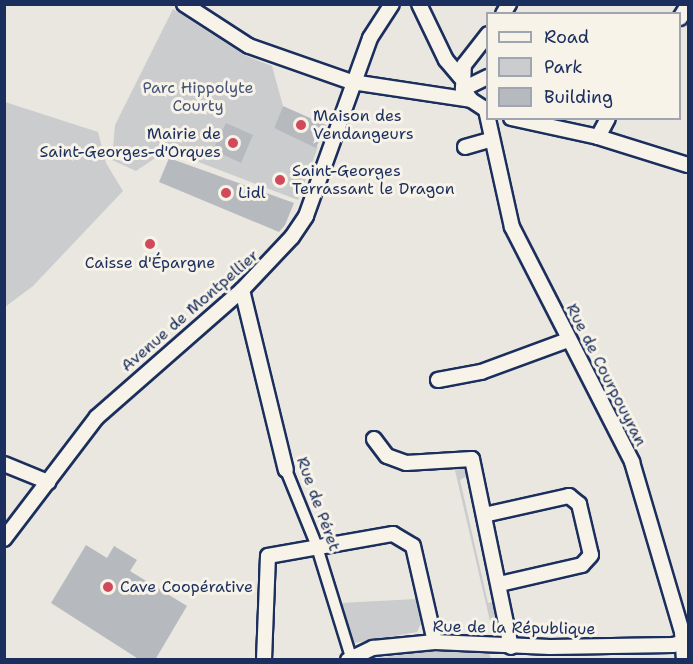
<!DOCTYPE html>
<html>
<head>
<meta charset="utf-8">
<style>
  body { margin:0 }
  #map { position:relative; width:693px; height:664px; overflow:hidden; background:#eae7e0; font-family:"Shantell Sans",sans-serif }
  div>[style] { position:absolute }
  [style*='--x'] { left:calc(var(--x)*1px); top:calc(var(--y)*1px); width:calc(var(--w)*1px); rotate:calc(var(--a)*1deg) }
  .green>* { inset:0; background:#cbcccd }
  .building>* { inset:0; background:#b6babf }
  .roads { filter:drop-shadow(2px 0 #1b2f5e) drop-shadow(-2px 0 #1b2f5e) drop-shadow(0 2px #1b2f5e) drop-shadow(0 -2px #1b2f5e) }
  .pedestrian>* { height:10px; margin:-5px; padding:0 5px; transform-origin:5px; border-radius:5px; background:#f7f3e8 }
  .minor>* { height:14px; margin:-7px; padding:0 7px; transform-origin:7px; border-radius:7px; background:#f7f3e8 }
  .dots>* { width:16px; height:16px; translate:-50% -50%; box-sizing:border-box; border:3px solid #f7f3e8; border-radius:50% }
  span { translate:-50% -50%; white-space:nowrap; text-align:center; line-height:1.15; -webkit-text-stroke:6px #f7f3e8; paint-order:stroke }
  .park-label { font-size:16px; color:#47567a }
  .poi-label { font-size:16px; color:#1b2f5e }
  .left { translate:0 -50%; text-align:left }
  .right { translate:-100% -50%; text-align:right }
  .street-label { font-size:16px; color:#1b2f5e }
  .frame { position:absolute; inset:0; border:6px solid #1b2f5e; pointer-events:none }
  .legend { position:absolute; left:486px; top:12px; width:195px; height:108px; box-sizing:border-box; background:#f7f3e8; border:2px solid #9fa5b1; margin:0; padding:8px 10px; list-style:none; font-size:18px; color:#1b2f5e }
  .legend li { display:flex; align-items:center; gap:12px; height:30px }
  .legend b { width:30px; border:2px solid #9fa5b1 }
</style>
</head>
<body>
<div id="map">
  <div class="green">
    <div style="clip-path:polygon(173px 9px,244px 55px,272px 66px,283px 106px,274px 128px,318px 147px,298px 200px,167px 150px,136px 171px,112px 160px,115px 125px)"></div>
    <div style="clip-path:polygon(5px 102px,98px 132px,106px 163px,123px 191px,33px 286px,5px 307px)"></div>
    <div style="clip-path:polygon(454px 466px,461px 466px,469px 475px,460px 480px,488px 603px,497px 601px,504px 635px,493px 634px)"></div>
    <div style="clip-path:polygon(416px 599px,421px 623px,417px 632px,355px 643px,349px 639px,340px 603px)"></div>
    <div style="clip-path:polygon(444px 649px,488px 652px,492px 660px,361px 660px)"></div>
  </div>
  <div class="building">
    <div style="clip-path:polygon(283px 106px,326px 125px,316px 148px,274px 128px)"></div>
    <div style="clip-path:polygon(226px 123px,253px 135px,241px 163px,213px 150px)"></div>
    <div style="clip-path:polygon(169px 158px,294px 203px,285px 225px,279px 232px,159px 182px)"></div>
    <div style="clip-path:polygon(86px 545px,107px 558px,114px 546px,137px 560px,130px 571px,187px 606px,155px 660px,140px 660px,51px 603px)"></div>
  </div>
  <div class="roads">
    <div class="pedestrian">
      <div style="--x:286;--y:470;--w:80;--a:67.9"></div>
      <div style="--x:316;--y:544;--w:118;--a:72.8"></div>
    </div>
    <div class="minor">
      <div style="--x:184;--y:4;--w:77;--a:32.9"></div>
      <div style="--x:249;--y:46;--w:109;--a:19.3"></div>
      <div style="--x:352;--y:82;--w:120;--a:8.6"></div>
      <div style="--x:471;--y:100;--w:20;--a:33"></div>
      <div style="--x:419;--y:4;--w:62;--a:64.3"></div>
      <div style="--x:446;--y:60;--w:23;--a:50"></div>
      <div style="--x:503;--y:14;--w:12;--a:-59"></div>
      <div style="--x:680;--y:18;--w:15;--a:-58"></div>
      <div style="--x:463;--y:89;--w:28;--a:-26"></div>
      <div style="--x:471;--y:100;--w:14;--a:-126"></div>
      <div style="--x:463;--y:89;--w:24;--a:-88"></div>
      <div style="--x:464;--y:65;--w:39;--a:-52"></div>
      <div style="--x:486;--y:110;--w:120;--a:77.5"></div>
      <div style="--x:512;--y:227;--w:264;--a:62.9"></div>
      <div style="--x:632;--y:462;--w:177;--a:73.6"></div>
      <div style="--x:682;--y:632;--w:28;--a:86"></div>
      <div style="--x:511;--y:118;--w:89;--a:12.3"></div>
      <div style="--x:598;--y:137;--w:94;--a:17.3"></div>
      <div style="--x:598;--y:137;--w:21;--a:-62"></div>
      <div style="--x:465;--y:147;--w:25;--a:-16"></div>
      <div style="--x:242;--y:290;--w:185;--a:76.3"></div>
      <div style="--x:438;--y:380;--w:44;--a:-10.5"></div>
      <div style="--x:481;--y:372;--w:93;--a:-20.2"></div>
      <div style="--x:374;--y:439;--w:21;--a:53"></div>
      <div style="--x:387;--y:456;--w:20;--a:20"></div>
      <div style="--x:406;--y:463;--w:66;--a:-3.5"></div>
      <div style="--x:472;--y:459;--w:192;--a:78.3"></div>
      <div style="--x:4;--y:464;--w:48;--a:22.2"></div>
      <div style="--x:484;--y:515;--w:87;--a:-12.6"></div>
      <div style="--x:569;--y:496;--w:13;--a:39"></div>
      <div style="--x:579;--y:504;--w:52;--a:76.8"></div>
      <div style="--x:591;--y:555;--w:13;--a:132"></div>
      <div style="--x:582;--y:565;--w:84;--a:167"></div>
      <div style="--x:4;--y:539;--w:153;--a:-52.7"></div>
      <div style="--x:97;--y:417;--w:193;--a:-41.2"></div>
      <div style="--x:242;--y:290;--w:73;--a:-46.7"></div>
      <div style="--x:292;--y:237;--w:25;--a:-56"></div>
      <div style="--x:306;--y:216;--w:189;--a:-70.2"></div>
      <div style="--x:370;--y:38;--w:40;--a:-57.1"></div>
      <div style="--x:264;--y:660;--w:104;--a:-87.8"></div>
      <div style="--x:268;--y:556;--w:127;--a:-10"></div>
      <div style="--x:393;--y:534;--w:23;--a:31"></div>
      <div style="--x:413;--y:546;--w:98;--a:77.1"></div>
      <div style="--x:348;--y:660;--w:28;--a:-26"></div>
      <div style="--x:373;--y:648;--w:62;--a:-5.5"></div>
      <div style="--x:435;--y:642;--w:115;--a:2.5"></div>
      <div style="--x:550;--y:647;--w:123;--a:-0.9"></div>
      <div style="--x:673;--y:645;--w:16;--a:-15"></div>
    </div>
  </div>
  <div class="dots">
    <div style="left:301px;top:125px;background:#d1495b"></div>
    <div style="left:233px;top:143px;background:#d1495b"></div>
    <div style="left:280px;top:180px;background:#d1495b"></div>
    <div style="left:226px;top:193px;background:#d1495b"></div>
    <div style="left:150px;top:244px;background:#d1495b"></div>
    <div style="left:108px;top:587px;background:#d1495b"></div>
  </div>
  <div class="park-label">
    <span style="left:198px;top:97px">Parc Hippolyte<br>Courty</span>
  </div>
  <div class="poi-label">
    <span class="left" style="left:313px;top:125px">Maison des<br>Vendangeurs</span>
    <span class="right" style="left:221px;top:143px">Mairie de<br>Saint-Georges-d'Orques</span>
    <span class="left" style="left:292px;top:180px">Saint-Georges<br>Terrassant le Dragon</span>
    <span class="left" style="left:238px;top:193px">Lidl</span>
    <span style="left:150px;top:263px">Caisse d'Épargne</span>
    <span class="left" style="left:120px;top:587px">Cave Coopérative</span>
  </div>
  <div class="street-label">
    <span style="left:190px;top:311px;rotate:-41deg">Avenue de Montpellier</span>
    <span style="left:606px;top:375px;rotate:63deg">Rue de Courpouyran</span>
    <span style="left:318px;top:504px;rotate:70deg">Rue de Péret</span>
    <span style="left:514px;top:628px;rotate:1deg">Rue de la République</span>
  </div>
  <div class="frame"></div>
  <ul class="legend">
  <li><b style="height:8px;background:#f7f3e8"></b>Road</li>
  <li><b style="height:16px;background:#cbcccd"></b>Park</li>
  <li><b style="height:16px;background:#b6babf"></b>Building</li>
  </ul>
</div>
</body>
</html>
